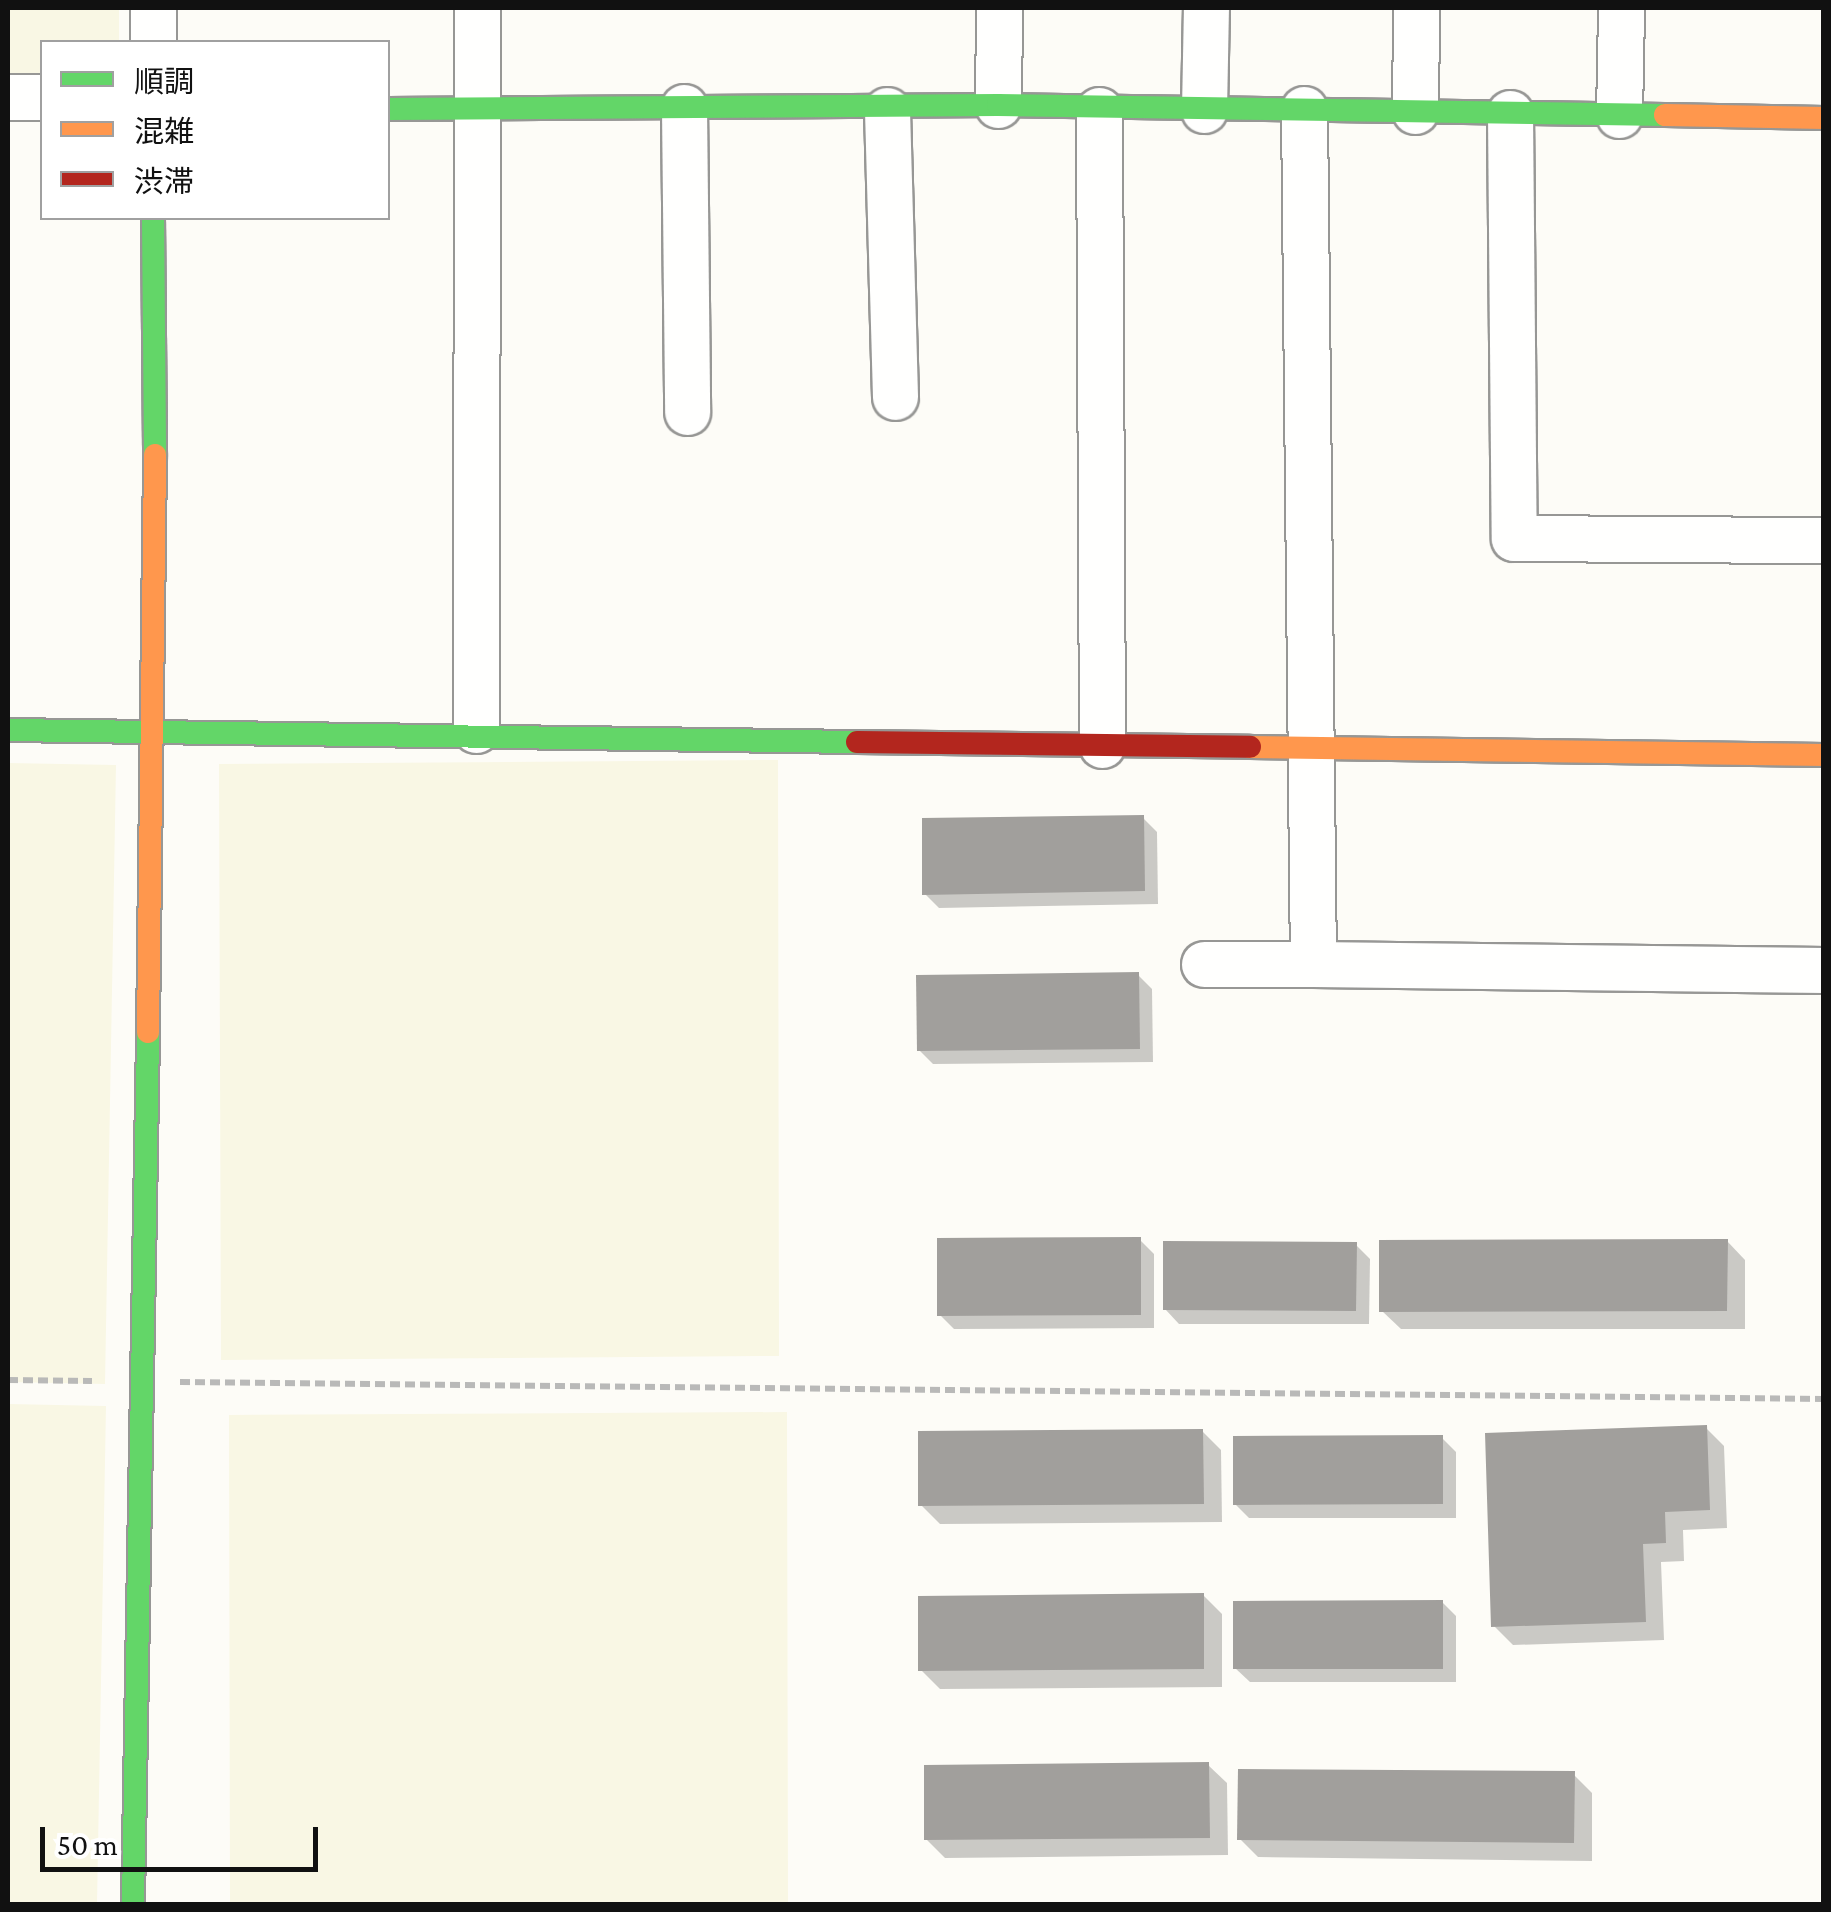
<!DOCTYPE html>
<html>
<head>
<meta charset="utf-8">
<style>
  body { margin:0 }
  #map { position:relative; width:1831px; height:1912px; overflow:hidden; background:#fdfcf7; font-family:"Crimson Pro","Noto Sans JP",serif }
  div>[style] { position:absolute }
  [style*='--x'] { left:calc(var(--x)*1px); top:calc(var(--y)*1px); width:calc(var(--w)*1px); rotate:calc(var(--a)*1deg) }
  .farmland>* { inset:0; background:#f9f7e4 }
  .shadow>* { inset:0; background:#0003 }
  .building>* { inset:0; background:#a19f9c }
  .path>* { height:6px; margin-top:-3px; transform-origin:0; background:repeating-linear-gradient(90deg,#b9b9b8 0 10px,transparent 0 15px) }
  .roads { filter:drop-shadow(2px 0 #979795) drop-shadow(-2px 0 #979795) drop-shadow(0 2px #979795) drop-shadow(0 -2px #979795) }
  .street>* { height:45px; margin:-22.5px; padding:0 22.5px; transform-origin:22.5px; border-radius:22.5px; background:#fffffe }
  .fast>* { height:22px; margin:-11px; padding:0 11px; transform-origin:11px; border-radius:11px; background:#63d668 }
  .slow>* { height:22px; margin:-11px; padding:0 11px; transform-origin:11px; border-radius:11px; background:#ff974d }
  .jam>* { height:22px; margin:-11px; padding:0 11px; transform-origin:11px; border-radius:11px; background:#b3261e }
  span { translate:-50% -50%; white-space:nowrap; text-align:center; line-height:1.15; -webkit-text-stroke:10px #fff; paint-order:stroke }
  .frame { position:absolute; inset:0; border:10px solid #111; pointer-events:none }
  .legend { position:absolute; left:40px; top:40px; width:350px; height:180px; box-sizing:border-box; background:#fff; border:2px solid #a0a0a0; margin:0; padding:12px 18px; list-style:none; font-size:30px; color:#111 }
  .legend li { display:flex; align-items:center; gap:20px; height:50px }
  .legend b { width:50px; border:2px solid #a0a0a0 }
  .scale { position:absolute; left:40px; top:1827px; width:278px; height:45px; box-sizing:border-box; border:5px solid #111; border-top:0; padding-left:12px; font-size:30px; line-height:35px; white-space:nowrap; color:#111; -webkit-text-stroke:8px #fff; paint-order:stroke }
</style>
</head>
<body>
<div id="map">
  <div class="farmland">
    <div style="clip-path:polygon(8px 8px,119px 8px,119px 42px,42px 42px,42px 73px,8px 73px)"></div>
    <div style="clip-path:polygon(778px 760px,779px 1356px,221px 1360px,219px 764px)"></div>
    <div style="clip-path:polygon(8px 763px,116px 765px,105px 1384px,8px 1382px)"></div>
    <div style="clip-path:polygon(8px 1404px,106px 1406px,97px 1904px,8px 1904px)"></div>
    <div style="clip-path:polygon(787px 1412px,788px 1904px,230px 1904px,229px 1415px)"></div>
  </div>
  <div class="shadow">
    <div style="clip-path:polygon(1143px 818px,1157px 832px,1158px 904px,939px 908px,925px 894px)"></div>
    <div style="clip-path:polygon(1138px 975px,1152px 989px,1153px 1062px,933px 1064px,919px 1050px)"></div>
    <div style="clip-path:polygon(1140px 1240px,1154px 1254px,1154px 1328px,954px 1329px,940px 1315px)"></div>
    <div style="clip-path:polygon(1727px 1241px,1745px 1260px,1745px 1329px,1401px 1329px,1382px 1311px)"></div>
    <div style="clip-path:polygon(1356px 1245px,1370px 1259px,1369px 1324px,1179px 1324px,1165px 1309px)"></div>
    <div style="clip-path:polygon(1706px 1428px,1724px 1446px,1727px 1528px,1683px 1530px,1684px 1561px,1661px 1562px,1664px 1640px,1513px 1645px,1494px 1626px)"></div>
    <div style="clip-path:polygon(1202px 1431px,1221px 1450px,1222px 1522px,940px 1524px,921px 1505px)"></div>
    <div style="clip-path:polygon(1442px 1438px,1456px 1452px,1456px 1518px,1249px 1518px,1235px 1504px)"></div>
    <div style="clip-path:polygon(1203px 1595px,1222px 1614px,1222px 1687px,940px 1689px,921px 1670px)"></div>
    <div style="clip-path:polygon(1442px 1602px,1456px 1616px,1456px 1682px,1250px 1682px,1235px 1668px)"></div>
    <div style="clip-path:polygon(1208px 1765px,1227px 1783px,1228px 1855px,945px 1858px,926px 1839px)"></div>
    <div style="clip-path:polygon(1573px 1774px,1592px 1793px,1592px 1861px,1258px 1857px,1240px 1839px)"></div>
  </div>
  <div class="building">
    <div style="clip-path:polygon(1144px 815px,1145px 891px,922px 895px,922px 818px)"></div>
    <div style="clip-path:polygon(1139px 972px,1140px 1049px,917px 1051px,916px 975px)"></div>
    <div style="clip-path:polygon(1141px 1237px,1141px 1315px,937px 1316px,937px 1238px)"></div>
    <div style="clip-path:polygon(1728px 1239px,1727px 1311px,1379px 1312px,1379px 1240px)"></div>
    <div style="clip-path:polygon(1163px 1241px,1357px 1242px,1356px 1311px,1163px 1310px)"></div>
    <div style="clip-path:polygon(1707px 1425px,1710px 1510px,1665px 1512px,1666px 1543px,1643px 1544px,1646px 1622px,1491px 1627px,1485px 1433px)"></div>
    <div style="clip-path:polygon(1203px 1429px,1204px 1504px,918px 1506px,918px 1431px)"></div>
    <div style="clip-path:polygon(1443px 1435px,1443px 1504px,1233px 1505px,1233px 1436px)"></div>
    <div style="clip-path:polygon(1204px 1593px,1204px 1669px,918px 1671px,918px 1596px)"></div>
    <div style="clip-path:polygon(1443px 1600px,1443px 1669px,1233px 1669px,1233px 1601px)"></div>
    <div style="clip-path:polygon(1209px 1762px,1210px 1838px,924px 1840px,924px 1765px)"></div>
    <div style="clip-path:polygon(1238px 1769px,1575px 1771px,1574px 1843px,1237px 1840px)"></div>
  </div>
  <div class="path">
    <div style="--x:8;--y:1380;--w:84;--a:0.7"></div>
    <div style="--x:180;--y:1382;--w:1644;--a:0.59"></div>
  </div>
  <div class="roads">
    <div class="street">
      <div style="--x:153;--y:42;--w:34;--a:-90"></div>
      <div style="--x:8;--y:97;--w:34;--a:0"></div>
      <div style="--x:998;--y:105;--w:97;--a:-89.4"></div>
      <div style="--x:684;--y:107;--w:305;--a:89.4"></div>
      <div style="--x:1304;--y:109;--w:855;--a:89.4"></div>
      <div style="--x:1313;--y:964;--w:511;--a:0.67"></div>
      <div style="--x:887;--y:110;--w:287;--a:88.4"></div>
      <div style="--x:1099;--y:110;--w:635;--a:89.73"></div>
      <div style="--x:1204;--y:110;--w:102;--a:-88.9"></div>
      <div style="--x:1415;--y:111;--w:103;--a:-89.4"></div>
      <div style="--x:1510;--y:113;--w:425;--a:89.5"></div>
      <div style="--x:1514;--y:538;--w:310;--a:0.4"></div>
      <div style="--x:1619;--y:115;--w:107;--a:-88.9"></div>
      <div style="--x:476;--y:730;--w:722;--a:-89.92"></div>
      <div style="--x:1204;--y:964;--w:109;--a:0"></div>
    </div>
    <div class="fast">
      <div style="--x:388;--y:109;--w:610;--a:-0.38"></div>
      <div style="--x:998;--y:105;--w:667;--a:0.86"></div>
      <div style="--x:153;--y:218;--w:237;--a:89.5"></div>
      <div style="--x:8;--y:730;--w:849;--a:0.81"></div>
      <div style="--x:133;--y:1904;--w:872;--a:-89.01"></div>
    </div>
    <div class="slow">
      <div style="--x:1665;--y:115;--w:159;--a:1.1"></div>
      <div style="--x:1250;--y:747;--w:574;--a:0.8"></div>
      <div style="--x:148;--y:1032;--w:577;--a:-89.3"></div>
    </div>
    <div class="jam">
      <div style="--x:857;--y:742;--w:393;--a:0.7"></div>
    </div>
  </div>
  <div class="frame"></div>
  <ul class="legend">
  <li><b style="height:12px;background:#63d668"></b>順調</li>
  <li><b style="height:12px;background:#ff974d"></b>混雑</li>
  <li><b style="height:12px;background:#b3261e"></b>渋滞</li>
  </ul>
  <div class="scale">50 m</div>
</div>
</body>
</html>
